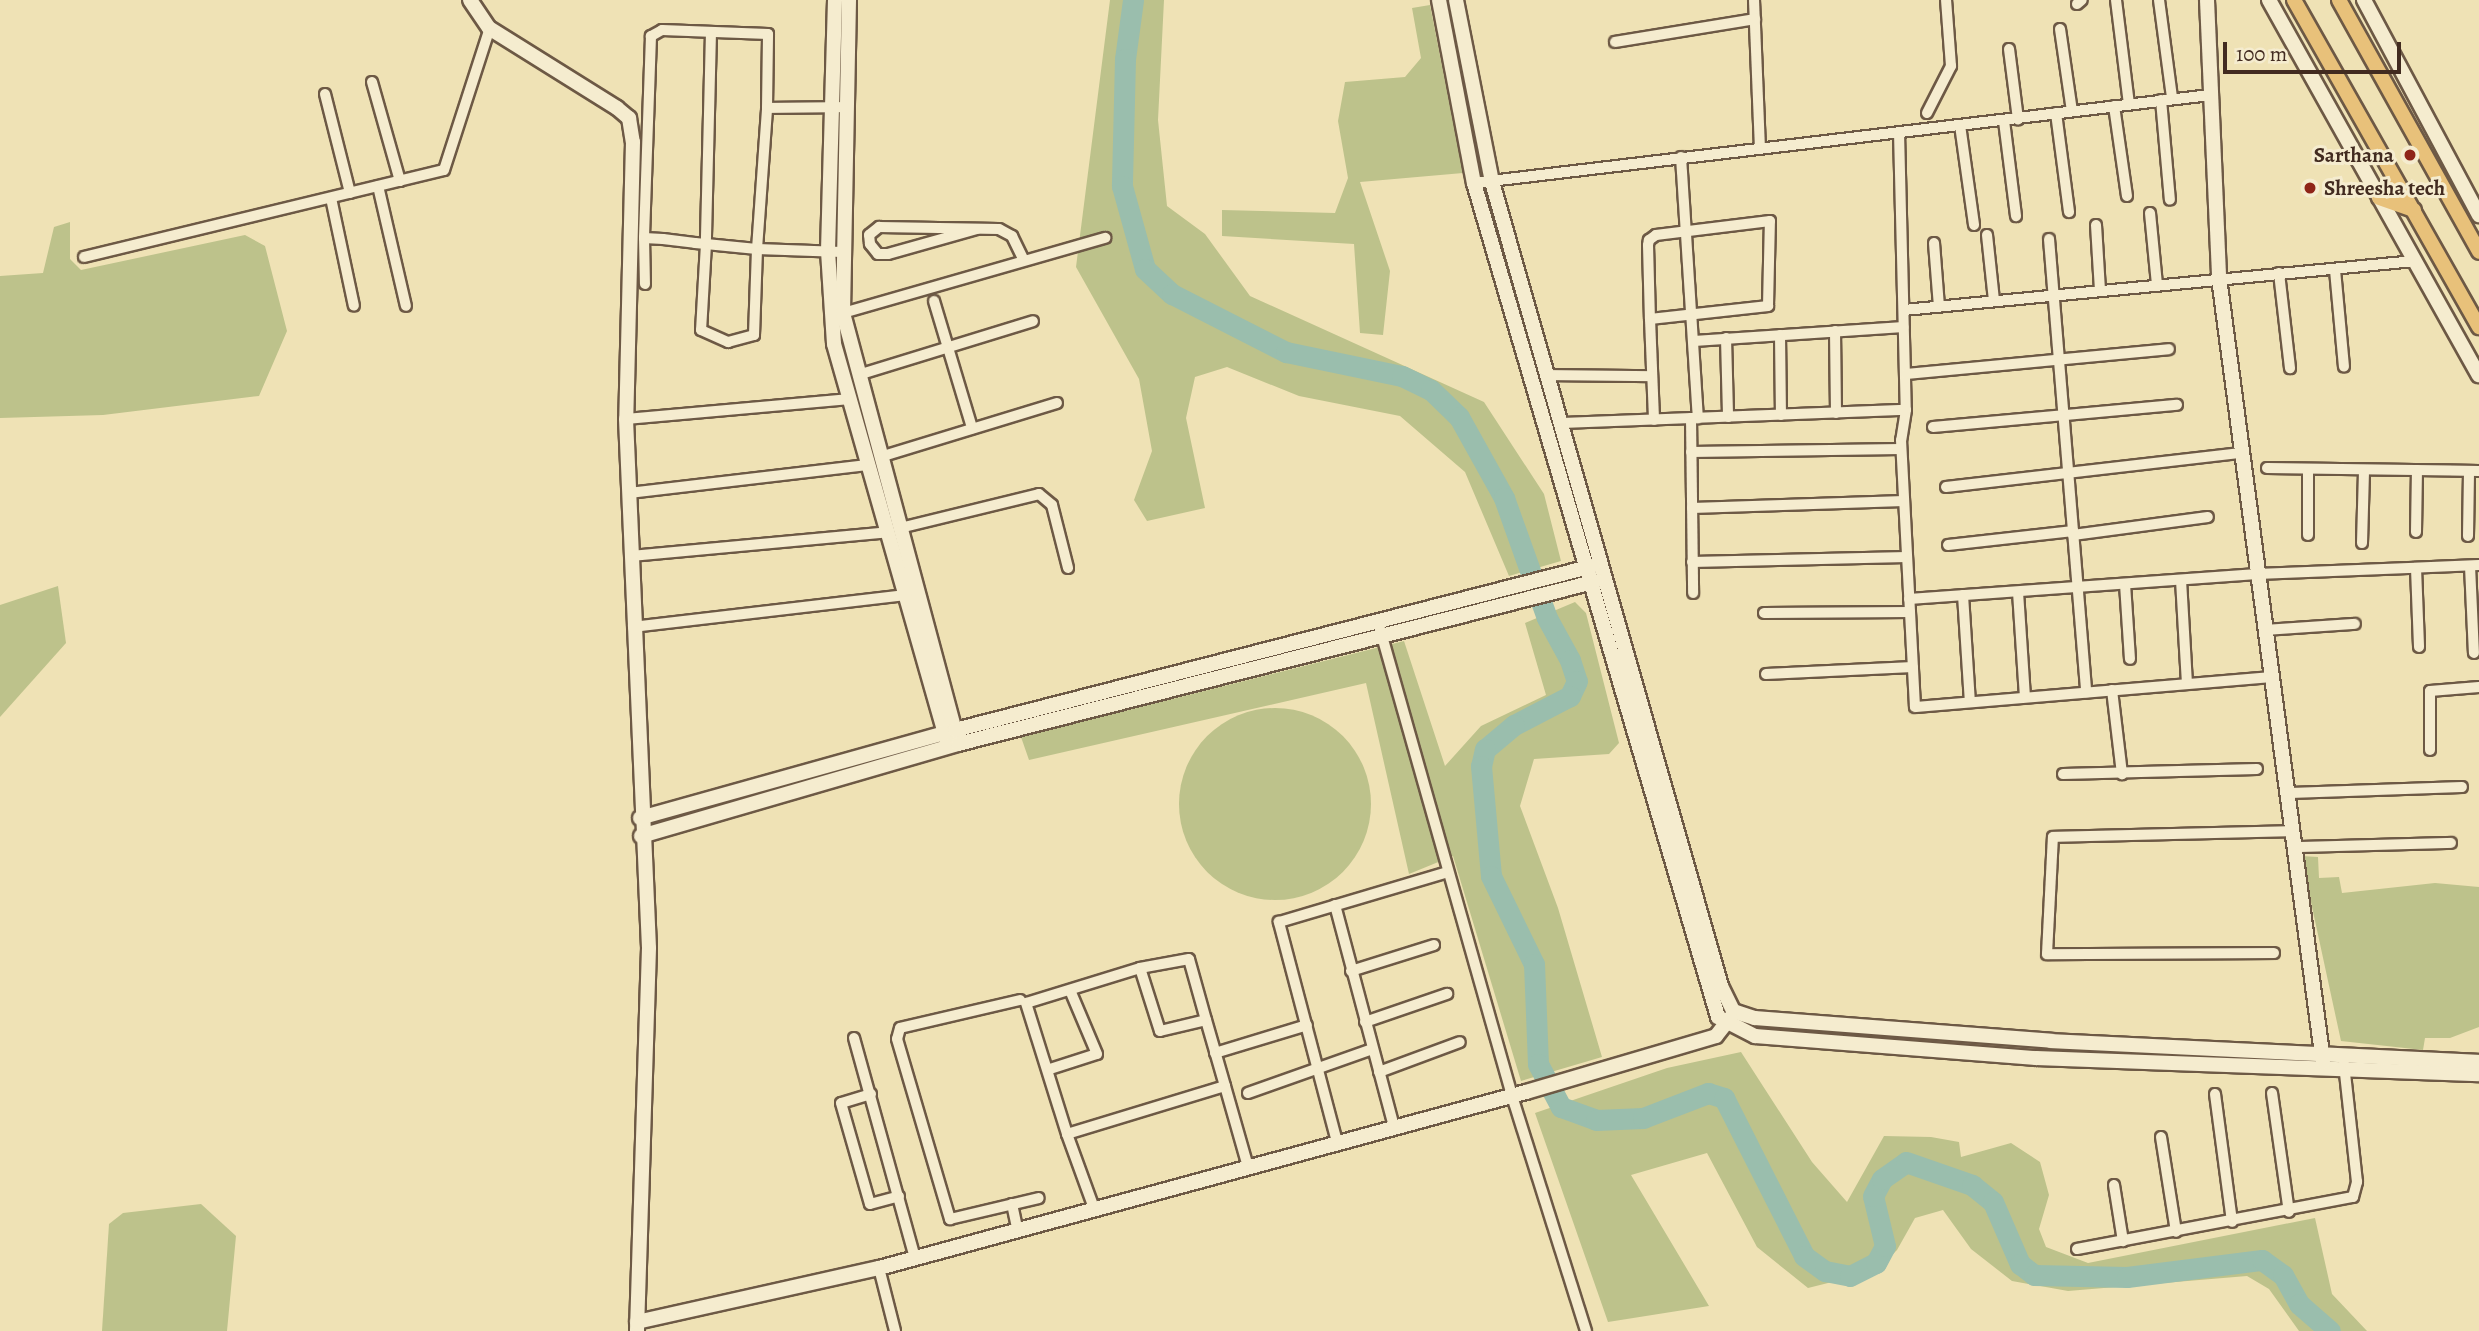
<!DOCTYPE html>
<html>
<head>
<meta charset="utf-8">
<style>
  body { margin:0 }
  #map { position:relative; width:2479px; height:1331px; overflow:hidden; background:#efe2b5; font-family:Alegreya,serif }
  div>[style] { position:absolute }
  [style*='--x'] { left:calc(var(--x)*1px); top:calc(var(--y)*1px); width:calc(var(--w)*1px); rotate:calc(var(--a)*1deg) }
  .green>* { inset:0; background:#bdc28b }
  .round { border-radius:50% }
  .river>* { height:21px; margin:-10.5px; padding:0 10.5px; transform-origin:10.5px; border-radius:10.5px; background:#9abead }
  .roads { filter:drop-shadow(2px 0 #6d5945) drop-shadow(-2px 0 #6d5945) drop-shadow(0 2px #6d5945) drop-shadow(0 -2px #6d5945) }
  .street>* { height:10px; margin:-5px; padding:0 5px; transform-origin:5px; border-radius:5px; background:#f5eccf }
  .secondary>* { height:14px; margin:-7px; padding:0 7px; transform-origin:7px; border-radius:7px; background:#f5eccf }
  .primary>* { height:14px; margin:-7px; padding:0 7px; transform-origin:7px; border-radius:7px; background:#e8c17a }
  .dots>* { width:19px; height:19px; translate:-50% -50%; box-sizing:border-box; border:4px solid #f5eccf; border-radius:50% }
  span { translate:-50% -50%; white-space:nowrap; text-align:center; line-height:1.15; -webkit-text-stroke:6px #f5eccf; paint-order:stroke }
  .poi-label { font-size:21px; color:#422b20; font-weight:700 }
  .right { translate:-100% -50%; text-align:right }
  .left { translate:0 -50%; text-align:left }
  .scale { position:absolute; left:2223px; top:42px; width:178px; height:32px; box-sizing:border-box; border:4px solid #422b20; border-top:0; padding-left:9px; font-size:21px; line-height:24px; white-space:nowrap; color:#422b20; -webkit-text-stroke:5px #f5eccf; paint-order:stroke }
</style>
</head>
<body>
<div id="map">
  <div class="green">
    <div style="clip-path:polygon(1110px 0,1164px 0,1158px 120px,1167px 206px,1205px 234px,1250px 296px,1484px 402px,1544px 494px,1561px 561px,1509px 576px,1465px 472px,1400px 416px,1299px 396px,1227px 367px,1195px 377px,1186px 418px,1205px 508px,1147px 521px,1134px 500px,1152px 451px,1139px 379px,1076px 267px)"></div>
    <div style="clip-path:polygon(1430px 5px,1463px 173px,1360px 182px,1390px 271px,1383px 335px,1360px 333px,1354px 244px,1222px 236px,1222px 210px,1335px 213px,1348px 178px,1338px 121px,1345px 82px,1405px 77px,1421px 58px,1412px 8px)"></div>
    <div style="clip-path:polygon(70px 222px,70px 259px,81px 270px,245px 235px,265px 246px,287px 331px,259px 396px,103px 415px,0 418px,0 276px,43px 273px,54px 227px)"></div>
    <div style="clip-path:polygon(58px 586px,66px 643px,0 717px,0 605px)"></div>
    <div style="clip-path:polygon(1575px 602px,1586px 613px,1619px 743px,1609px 754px,1534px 759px,1520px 806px,1558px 908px,1602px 1057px,1521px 1081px,1453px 856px,1409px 874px,1366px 683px,1029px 760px,1021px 737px,1404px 641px,1445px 766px,1481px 726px,1546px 695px,1525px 623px)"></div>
    <div class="round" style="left:1179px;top:708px;width:192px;height:192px"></div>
    <div style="clip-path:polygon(2301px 856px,2318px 857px,2319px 878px,2339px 877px,2342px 893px,2435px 883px,2479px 887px,2479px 1027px,2450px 1038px,2425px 1038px,2423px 1050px,2341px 1041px)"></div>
    <div style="clip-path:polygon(1741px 1052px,1812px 1162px,1847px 1202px,1884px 1136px,1931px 1137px,1959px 1142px,1961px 1157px,2011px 1143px,2040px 1162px,2049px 1195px,2039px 1229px,2046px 1247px,2088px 1263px,2315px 1218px,2332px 1294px,2367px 1331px,2299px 1331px,2269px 1289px,2247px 1276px,2068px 1291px,2012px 1281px,1971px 1249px,1943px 1210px,1915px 1218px,1897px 1250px,1876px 1271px,1808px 1288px,1757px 1247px,1707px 1153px,1631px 1175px,1709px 1306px,1608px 1322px,1535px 1113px,1667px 1068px)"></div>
    <div style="clip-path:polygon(201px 1204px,236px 1236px,227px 1331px,102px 1331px,109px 1224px,123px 1213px)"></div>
  </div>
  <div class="river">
    <div style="--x:1133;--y:0;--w:60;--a:97.7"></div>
    <div style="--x:1125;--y:59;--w:127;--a:91.4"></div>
    <div style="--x:1122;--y:186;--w:86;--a:74.5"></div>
    <div style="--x:1145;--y:269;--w:37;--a:43"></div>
    <div style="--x:1172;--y:294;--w:128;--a:27"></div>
    <div style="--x:1286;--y:352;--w:118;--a:11.7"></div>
    <div style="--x:1402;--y:376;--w:32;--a:26"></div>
    <div style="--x:1431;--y:390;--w:39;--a:44"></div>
    <div style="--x:1459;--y:417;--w:93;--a:60.9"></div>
    <div style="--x:1504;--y:498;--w:127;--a:70.3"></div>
    <div style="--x:1547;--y:618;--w:48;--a:61.3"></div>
    <div style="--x:1570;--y:660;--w:22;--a:72"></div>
    <div style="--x:1577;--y:681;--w:17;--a:115"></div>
    <div style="--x:1570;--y:696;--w:63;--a:152.6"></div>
    <div style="--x:1514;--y:725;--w:38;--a:140"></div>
    <div style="--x:1485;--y:749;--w:17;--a:103"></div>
    <div style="--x:1481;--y:766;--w:110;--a:84.8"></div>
    <div style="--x:1491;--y:876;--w:98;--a:64"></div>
    <div style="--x:1534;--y:964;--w:100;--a:87.7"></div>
    <div style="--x:1538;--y:1064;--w:49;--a:61.9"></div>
    <div style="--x:1561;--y:1107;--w:37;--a:20"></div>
    <div style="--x:1596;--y:1120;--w:47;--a:-2.4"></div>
    <div style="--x:1643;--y:1118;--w:70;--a:-21"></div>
    <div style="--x:1708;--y:1093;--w:17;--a:17"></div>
    <div style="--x:1724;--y:1098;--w:177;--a:63.1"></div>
    <div style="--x:1804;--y:1256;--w:26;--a:36"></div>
    <div style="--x:1825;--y:1271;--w:25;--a:11"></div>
    <div style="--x:1850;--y:1276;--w:29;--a:-27"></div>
    <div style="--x:1876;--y:1263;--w:19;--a:-62"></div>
    <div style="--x:1885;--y:1246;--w:51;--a:-103.5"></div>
    <div style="--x:1873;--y:1196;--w:19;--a:-62"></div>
    <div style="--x:1882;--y:1179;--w:29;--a:-35"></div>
    <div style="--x:1906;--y:1162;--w:70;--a:19.2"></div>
    <div style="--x:1972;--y:1185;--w:27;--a:39"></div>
    <div style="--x:1993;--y:1202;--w:68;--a:66.5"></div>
    <div style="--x:2020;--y:1264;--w:18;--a:38"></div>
    <div style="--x:2034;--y:1275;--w:93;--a:1.2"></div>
    <div style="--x:2127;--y:1277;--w:136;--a:-7.2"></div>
    <div style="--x:2262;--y:1260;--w:26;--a:36"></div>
    <div style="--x:2283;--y:1275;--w:33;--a:61"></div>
    <div style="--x:2299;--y:1304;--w:41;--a:41.1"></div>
  </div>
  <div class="roads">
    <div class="street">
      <div style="--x:1754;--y:0;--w:147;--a:87.7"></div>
      <div style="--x:2116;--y:0;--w:105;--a:82.9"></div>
      <div style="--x:2159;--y:0;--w:99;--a:82.4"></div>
      <div style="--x:2077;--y:4;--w:6;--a:-39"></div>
      <div style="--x:2060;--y:29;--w:83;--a:81.7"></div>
      <div style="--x:711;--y:32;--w:212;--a:91.4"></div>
      <div style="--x:706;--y:244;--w:86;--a:93.3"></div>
      <div style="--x:701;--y:330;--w:30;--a:24"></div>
      <div style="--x:728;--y:342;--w:27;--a:-15"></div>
      <div style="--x:754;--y:335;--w:86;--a:-88"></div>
      <div style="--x:757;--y:249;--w:141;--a:-85.9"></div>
      <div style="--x:767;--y:108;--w:74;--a:-89.2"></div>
      <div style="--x:768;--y:34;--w:106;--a:-177.8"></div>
      <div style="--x:662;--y:30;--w:13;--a:151"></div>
      <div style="--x:651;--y:36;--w:202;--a:92"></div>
      <div style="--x:644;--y:238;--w:19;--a:3"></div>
      <div style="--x:663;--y:239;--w:32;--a:7"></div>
      <div style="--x:695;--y:243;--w:11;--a:5"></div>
      <div style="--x:706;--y:244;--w:51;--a:5.6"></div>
      <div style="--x:757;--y:249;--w:85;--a:2"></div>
      <div style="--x:1615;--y:42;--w:142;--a:-9.3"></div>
      <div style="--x:2009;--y:49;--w:71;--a:82.7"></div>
      <div style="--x:372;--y:82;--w:103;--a:74.2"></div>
      <div style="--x:325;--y:94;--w:102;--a:75.8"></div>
      <div style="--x:2161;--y:100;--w:100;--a:84.9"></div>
      <div style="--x:2114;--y:106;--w:91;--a:81.8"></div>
      <div style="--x:767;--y:108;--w:80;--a:-0.7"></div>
      <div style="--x:1927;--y:113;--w:53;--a:-62.9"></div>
      <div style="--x:1951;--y:66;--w:66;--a:-94.3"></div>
      <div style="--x:2056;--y:113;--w:100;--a:82.5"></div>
      <div style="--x:2004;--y:121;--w:96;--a:82.8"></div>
      <div style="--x:1960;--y:125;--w:101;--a:82"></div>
      <div style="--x:1899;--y:132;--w:278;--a:88.6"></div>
      <div style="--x:1906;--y:410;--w:30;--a:99"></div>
      <div style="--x:1901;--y:440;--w:267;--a:87"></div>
      <div style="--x:1915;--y:707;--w:359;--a:-4.8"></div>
      <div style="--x:1681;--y:157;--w:262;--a:86.3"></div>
      <div style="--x:1474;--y:183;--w:741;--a:-6.82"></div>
      <div style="--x:378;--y:186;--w:123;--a:76.9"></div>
      <div style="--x:331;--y:198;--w:110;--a:78"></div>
      <div style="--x:2150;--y:213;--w:71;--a:84.4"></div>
      <div style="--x:2096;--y:225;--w:65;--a:86.5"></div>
      <div style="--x:977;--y:229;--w:92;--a:164.3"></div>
      <div style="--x:888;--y:254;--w:10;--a:180"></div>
      <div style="--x:878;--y:254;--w:13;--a:-129"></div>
      <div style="--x:870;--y:244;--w:9;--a:-96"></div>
      <div style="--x:869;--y:235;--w:13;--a:-39"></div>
      <div style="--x:879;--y:227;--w:120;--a:1"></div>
      <div style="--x:999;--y:229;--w:15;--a:28"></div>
      <div style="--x:1012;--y:236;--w:25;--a:64"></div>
      <div style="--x:1987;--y:235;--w:66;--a:83.9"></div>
      <div style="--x:644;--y:238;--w:46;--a:88.8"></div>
      <div style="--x:2049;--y:239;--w:455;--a:85.3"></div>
      <div style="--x:1934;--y:243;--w:64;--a:85.5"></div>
      <div style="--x:84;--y:257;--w:370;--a:-13.6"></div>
      <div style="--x:444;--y:170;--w:149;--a:-72.1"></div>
      <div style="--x:2335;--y:270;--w:97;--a:84.7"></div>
      <div style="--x:2279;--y:273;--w:96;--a:83.4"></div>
      <div style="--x:934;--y:301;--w:133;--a:73.3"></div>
      <div style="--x:1904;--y:310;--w:513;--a:-5.48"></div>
      <div style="--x:843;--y:313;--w:273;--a:-16"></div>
      <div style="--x:1650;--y:319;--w:119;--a:-6.3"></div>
      <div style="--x:1768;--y:306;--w:85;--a:-88.7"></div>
      <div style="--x:1770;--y:221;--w:115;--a:173"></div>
      <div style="--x:1656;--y:235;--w:9;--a:144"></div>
      <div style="--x:1649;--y:240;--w:5;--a:101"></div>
      <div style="--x:1648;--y:245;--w:74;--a:88.5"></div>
      <div style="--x:1650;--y:319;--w:101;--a:87.7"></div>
      <div style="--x:1835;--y:331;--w:82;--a:89.3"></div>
      <div style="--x:1780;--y:335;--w:80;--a:89.3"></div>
      <div style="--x:1726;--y:338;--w:79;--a:88.5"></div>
      <div style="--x:1694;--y:341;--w:210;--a:-3.8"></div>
      <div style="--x:1906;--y:374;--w:264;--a:-5.4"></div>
      <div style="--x:858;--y:375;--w:183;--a:-17.1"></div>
      <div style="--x:1548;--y:375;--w:104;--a:0.6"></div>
      <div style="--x:1691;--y:418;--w:175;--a:89.3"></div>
      <div style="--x:626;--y:419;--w:225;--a:-5.1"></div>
      <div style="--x:1562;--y:423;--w:344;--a:-2.2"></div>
      <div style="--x:1933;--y:427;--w:245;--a:-5.2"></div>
      <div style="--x:1691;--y:452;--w:210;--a:-0.8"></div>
      <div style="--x:880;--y:457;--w:185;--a:-17"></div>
      <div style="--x:2267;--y:468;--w:212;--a:0.8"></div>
      <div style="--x:2308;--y:469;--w:66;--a:90"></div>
      <div style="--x:1946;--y:487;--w:297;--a:-6.6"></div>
      <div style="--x:629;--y:493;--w:242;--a:-6.7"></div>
      <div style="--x:1692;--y:508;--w:212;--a:-1.9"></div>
      <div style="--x:900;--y:528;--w:143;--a:-13.7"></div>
      <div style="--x:1039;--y:494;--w:17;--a:40"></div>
      <div style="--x:1052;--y:505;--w:65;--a:75.7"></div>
      <div style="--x:2416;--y:532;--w:62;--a:-89.1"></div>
      <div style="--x:2073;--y:535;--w:136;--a:-7.6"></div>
      <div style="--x:2468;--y:536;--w:65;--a:-89.1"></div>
      <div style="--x:2362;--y:543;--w:73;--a:-88.4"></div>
      <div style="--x:1948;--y:545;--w:126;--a:-6.4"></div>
      <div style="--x:631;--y:556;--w:258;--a:-5.3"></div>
      <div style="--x:1692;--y:562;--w:215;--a:-1.3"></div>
      <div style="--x:2470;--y:566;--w:87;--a:87.4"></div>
      <div style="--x:2416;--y:568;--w:79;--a:87.8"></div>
      <div style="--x:2181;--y:580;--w:104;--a:86.7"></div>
      <div style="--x:2125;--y:584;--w:75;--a:86.2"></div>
      <div style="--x:2018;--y:592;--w:105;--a:86.2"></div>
      <div style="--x:1963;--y:595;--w:107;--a:86.3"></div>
      <div style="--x:1909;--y:599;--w:349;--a:-4.1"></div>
      <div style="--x:2257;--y:574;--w:222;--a:-2.3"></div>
      <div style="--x:1764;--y:613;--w:146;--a:-0.4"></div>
      <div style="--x:1378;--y:622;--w:493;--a:74.2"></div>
      <div style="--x:1512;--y:1096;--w:246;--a:72.5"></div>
      <div style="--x:633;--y:627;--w:274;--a:-6.7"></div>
      <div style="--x:2266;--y:630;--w:89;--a:-3.9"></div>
      <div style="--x:1766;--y:674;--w:147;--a:-2.7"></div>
      <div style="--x:2112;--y:690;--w:85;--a:83.2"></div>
      <div style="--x:2430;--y:750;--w:59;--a:-90"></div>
      <div style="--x:2430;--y:691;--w:49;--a:-4.7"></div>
      <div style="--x:2063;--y:774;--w:194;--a:-1.5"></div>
      <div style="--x:2290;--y:793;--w:172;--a:-2"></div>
      <div style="--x:2296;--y:847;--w:155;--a:-1.5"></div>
      <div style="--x:1335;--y:905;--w:230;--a:75.1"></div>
      <div style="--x:2274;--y:953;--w:227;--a:179.7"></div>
      <div style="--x:2047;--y:954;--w:117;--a:-87.1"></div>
      <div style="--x:2053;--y:837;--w:240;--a:-1.4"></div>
      <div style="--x:1140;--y:968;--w:66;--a:72.4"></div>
      <div style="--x:1160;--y:1031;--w:47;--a:-13.4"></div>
      <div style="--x:1206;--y:1020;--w:63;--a:-105.6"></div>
      <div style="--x:1189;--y:959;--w:50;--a:169.6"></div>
      <div style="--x:1140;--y:968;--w:119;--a:162.9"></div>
      <div style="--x:1026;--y:1003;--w:137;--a:72.6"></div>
      <div style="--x:1067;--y:1134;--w:165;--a:-16.9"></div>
      <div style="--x:1225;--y:1086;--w:84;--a:74.1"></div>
      <div style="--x:1351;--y:971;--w:87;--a:-17.4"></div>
      <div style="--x:1020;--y:1000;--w:123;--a:166.9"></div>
      <div style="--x:900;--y:1028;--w:11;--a:105"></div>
      <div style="--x:897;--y:1039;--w:188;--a:73.6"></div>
      <div style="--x:950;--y:1219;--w:91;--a:-13.3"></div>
      <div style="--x:1206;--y:1020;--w:69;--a:73.9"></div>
      <div style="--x:1365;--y:1022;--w:87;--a:-18.9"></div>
      <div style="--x:854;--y:1038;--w:225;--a:74.5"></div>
      <div style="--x:1215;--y:1053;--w:96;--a:-16.9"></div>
      <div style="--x:1050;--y:1069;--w:49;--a:-17.7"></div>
      <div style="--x:1097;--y:1054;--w:69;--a:-112.9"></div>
      <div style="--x:1379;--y:1072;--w:86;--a:-20.3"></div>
      <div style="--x:1248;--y:1093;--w:132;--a:-19.5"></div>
      <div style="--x:2272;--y:1093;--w:120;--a:81.9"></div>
      <div style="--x:871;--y:1094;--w:31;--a:163"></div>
      <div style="--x:841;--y:1103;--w:105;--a:74"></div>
      <div style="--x:870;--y:1204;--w:30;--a:-15"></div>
      <div style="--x:2215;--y:1094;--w:129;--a:82.4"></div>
      <div style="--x:1067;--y:1134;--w:79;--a:70"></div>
      <div style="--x:2161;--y:1137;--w:96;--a:81"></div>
      <div style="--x:1337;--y:1142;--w:228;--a:-104.8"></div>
      <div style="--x:1279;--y:922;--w:176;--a:-16.5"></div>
      <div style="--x:2114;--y:1185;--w:57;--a:80.9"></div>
      <div style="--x:1012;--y:1204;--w:25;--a:78"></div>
      <div style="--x:2077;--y:1249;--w:281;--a:-10.7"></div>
      <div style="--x:2353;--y:1197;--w:16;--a:-75"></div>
      <div style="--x:2357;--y:1182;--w:119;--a:-96.3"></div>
      <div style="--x:879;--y:1268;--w:65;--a:75.7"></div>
    </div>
    <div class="secondary">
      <div style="--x:470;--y:0;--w:34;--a:56"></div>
      <div style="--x:489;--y:28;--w:151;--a:32"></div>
      <div style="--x:617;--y:108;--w:16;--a:40"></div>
      <div style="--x:629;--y:118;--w:24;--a:81"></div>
      <div style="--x:633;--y:142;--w:277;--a:91.4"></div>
      <div style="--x:626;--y:419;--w:529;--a:87.51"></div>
      <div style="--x:649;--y:948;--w:383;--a:91.8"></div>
      <div style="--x:835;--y:0;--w:251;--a:91.6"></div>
      <div style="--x:828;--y:251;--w:93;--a:86.3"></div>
      <div style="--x:834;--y:344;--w:414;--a:74.1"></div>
      <div style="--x:849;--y:0;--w:313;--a:91.1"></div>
      <div style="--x:843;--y:313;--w:441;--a:75"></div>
      <div style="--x:1439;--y:0;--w:186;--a:79.2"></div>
      <div style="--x:1474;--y:183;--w:869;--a:73.69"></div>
      <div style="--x:1718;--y:1017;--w:42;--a:27.2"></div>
      <div style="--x:1755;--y:1036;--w:282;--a:4.5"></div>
      <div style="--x:2036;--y:1058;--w:443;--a:2.1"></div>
      <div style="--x:1456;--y:0;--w:186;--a:78.8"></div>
      <div style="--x:1492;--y:182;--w:836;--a:74.1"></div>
      <div style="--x:1721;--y:986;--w:28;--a:64"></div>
      <div style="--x:1733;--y:1011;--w:23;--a:18"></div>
      <div style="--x:1755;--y:1018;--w:297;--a:4.4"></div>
      <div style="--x:2051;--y:1041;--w:429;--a:2.8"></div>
      <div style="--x:2207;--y:0;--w:278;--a:87.5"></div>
      <div style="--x:2219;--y:278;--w:791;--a:82.44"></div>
      <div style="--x:2269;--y:0;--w:430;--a:60.8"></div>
      <div style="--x:2364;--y:0;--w:244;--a:61.9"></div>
      <div style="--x:640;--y:818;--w:327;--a:-15.6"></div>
      <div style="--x:955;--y:730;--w:659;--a:-14.42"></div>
      <div style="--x:641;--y:836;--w:330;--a:-16.2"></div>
      <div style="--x:958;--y:744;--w:659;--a:-14.31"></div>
      <div style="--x:637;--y:1322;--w:248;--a:-12.6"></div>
      <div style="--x:879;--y:1268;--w:671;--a:-15.22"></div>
      <div style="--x:1526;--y:1092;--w:198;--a:-16.4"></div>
      <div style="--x:1716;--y:1036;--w:23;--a:-52"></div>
    </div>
    <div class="primary">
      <div style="--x:2294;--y:0;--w:376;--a:60.5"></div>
      <div style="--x:2339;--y:0;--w:288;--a:60.9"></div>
      <div style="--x:2379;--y:198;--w:37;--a:19"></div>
    </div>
  </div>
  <div class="dots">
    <div style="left:2410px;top:155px;background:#8f2418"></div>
    <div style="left:2310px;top:188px;background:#8f2418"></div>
  </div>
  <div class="poi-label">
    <span class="right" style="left:2394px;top:155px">Sarthana</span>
    <span class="left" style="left:2324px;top:188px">Shreesha tech</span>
  </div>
  <div class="scale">100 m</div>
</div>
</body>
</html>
